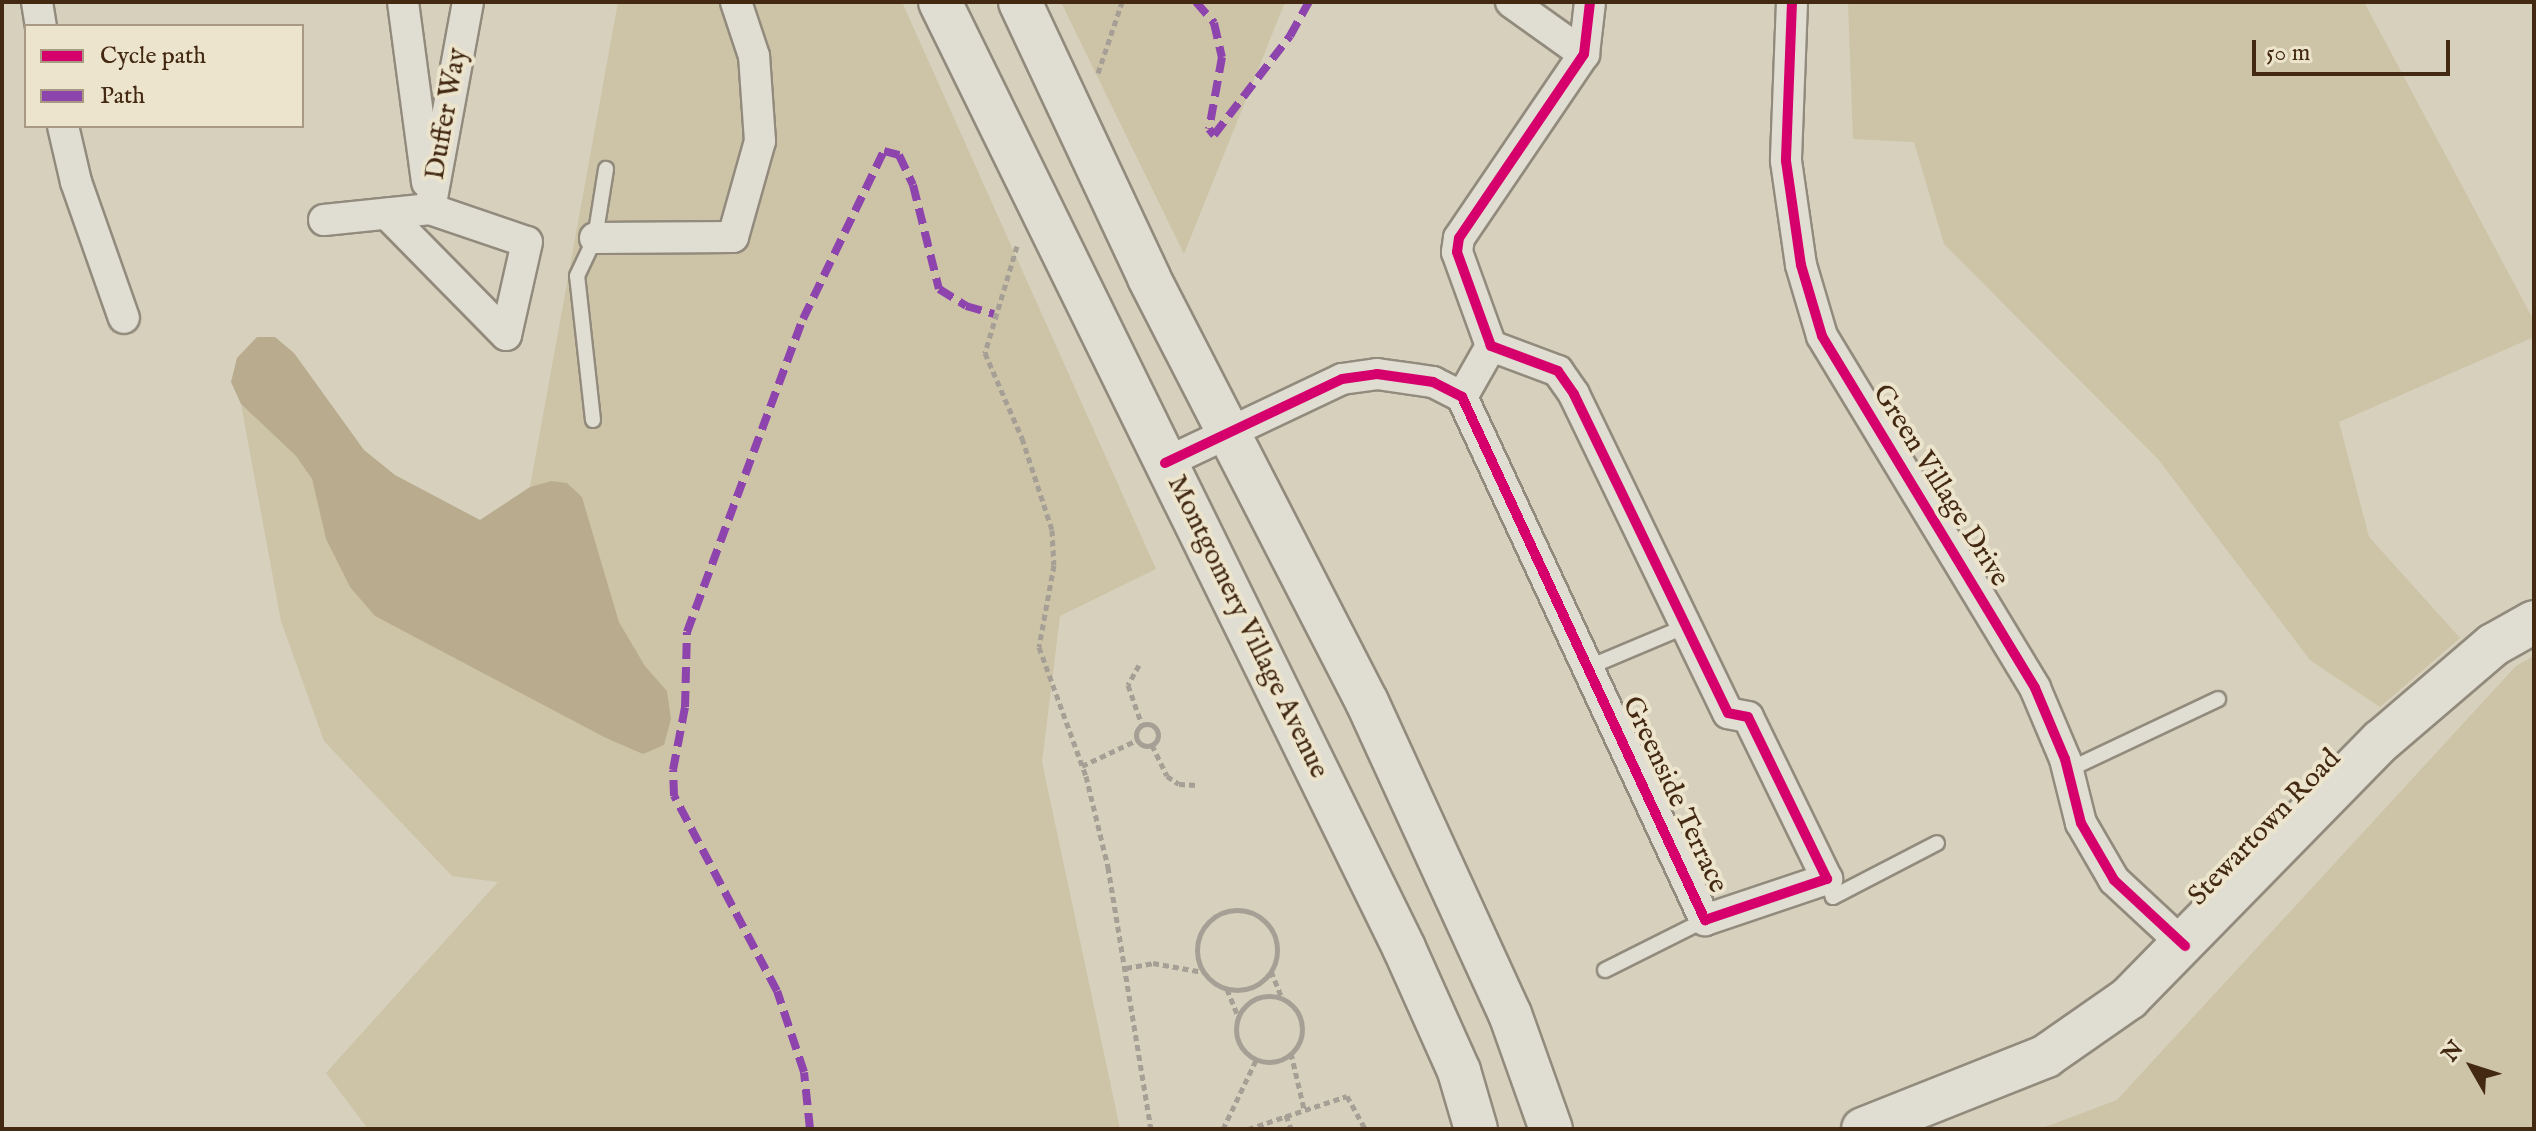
<!DOCTYPE html>
<html>
<head>
<meta charset="utf-8">
<style>
  body { margin:0 }
  #map { position:relative; width:2536px; height:1131px; overflow:hidden; background:#d6d0bc; font-family:"IM FELL English",serif }
  div>[style] { position:absolute }
  [style*='--x'] { left:calc(var(--x)*1px); top:calc(var(--y)*1px); width:calc(var(--w)*1px); rotate:calc(var(--a)*1deg) }
  .green>* { inset:0; background:#cdc3a7 }
  .water>* { inset:0; background:#b8ab8e }
  .path>* { height:5px; margin-top:-2.5px; transform-origin:0; background:repeating-linear-gradient(90deg,#a59f95 0 6px,transparent 0 10px) }
  .path>.ring { margin:-2.5px; padding:0; box-sizing:content-box; background:none; border:5px solid #a59f95; border-radius:50% }
  .roads { filter:drop-shadow(2px 0 #928b7d) drop-shadow(-2px 0 #928b7d) drop-shadow(0 2px #928b7d) drop-shadow(0 -2px #928b7d) }
  .lane>* { height:14px; margin:-7px; padding:0 7px; transform-origin:7px; border-radius:7px; background:#e0ddd2 }
  .street>* { height:30px; margin:-15px; padding:0 15px; transform-origin:15px; border-radius:15px; background:#e0ddd2 }
  .secondary>* { height:42px; margin:-21px; padding:0 21px; transform-origin:21px; border-radius:21px; background:#e0ddd2 }
  .quiet>* { height:8px; margin-top:-4px; transform-origin:0; background:repeating-linear-gradient(90deg,#8e44ad 0 16px,transparent 0 24px) }
  .cycleway>* { height:10px; margin:-5px; padding:0 5px; transform-origin:5px; border-radius:5px; background:#d6006c }
  span { translate:-50% -50%; white-space:nowrap; text-align:center; line-height:1.15; -webkit-text-stroke:8px #ece4cc; paint-order:stroke }
  .street-label { font-size:28px; color:#432812 }
  .frame { position:absolute; inset:0; border:4px solid #432812; pointer-events:none }
  .legend { position:absolute; left:24px; top:24px; width:280px; height:104px; box-sizing:border-box; background:#ece4cc; border:2px solid #a89982; margin:0; padding:10px 14px; list-style:none; font-size:24px; color:#432812 }
  .legend li { display:flex; align-items:center; gap:16px; height:40px }
  .legend b { width:40px; border:2px solid #a89982 }
  .north { position:absolute; left:2432px; top:1027px; width:80px; height:80px; -webkit-text-stroke:6px #ece4cc; paint-order:stroke; rotate:309deg; font-size:22px; font-weight:700; line-height:32px; text-align:center; color:#432812 }
  .north::after { content:''; display:block; margin:auto; width:28px; height:36px; background:#432812; clip-path:polygon(50% 0,100% 100%,50% 72%,0 100%) }
  .scale { position:absolute; left:2252px; top:40px; width:198px; height:36px; box-sizing:border-box; border:4px solid #432812; border-top:0; padding-left:10px; font-size:24px; line-height:28px; white-space:nowrap; color:#432812; -webkit-text-stroke:6px #ece4cc; paint-order:stroke }
</style>
</head>
<body>
<div id="map">
  <div class="green">
    <div style="clip-path:polygon(618px 2px,902px 2px,1156px 569px,1060px 616px,1042px 762px,1120px 1129px,368px 1129px,326px 1073px,498px 882px,452px 876px,324px 741px,281px 621px,241px 404px,296px 456px,312px 479px,326px 539px,375px 616px,643px 754px,667px 691px,645px 666px,619px 622px,582px 497px,567px 483px,551px 481px,530px 487px)"></div>
    <div style="clip-path:polygon(1061px 2px,1285px 2px,1184px 254px)"></div>
    <div style="clip-path:polygon(1848px 2px,2364px 2px,2534px 321px,2534px 337px,2339px 422px,2369px 537px,2460px 638px,2380px 707px,2310px 660px,2158px 459px,1944px 244px,1914px 142px,1853px 139px)"></div>
    <div style="clip-path:polygon(2534px 656px,2534px 1129px,2040px 1129px,2117px 1100px,2516px 666px)"></div>
  </div>
  <div class="water">
    <div style="clip-path:polygon(257px 337px,275px 337px,294px 353px,364px 450px,395px 475px,480px 520px,530px 487px,551px 481px,567px 483px,582px 497px,619px 622px,645px 666px,667px 691px,671px 719px,664px 745px,643px 754px,606px 738px,375px 616px,350px 587px,326px 539px,312px 479px,296px 456px,241px 404px,231px 382px,237px 358px)"></div>
  </div>
  <div class="path">
    <div style="--x:1098;--y:73;--w:75;--a:-71.3"></div>
    <div style="--x:1017;--y:246;--w:112;--a:106.7"></div>
    <div style="--x:985;--y:353;--w:93;--a:66.5"></div>
    <div style="--x:1022;--y:438;--w:97;--a:71.9"></div>
    <div style="--x:1052;--y:530;--w:35;--a:87"></div>
    <div style="--x:1054;--y:565;--w:83;--a:100.4"></div>
    <div style="--x:1039;--y:647;--w:137;--a:70"></div>
    <div style="--x:1086;--y:776;--w:94;--a:76.4"></div>
    <div style="--x:1108;--y:867;--w:266;--a:80.7"></div>
    <div style="--x:1139;--y:665;--w:23;--a:119"></div>
    <div style="--x:1128;--y:685;--w:42;--a:70.7"></div>
    <div class="ring" style="left:1136px;top:724px;width:17px;height:17px"></div>
    <div style="--x:1152;--y:745;--w:34;--a:64"></div>
    <div style="--x:1167;--y:776;--w:14;--a:34"></div>
    <div style="--x:1179;--y:784;--w:18;--a:3"></div>
    <div style="--x:1082;--y:766;--w:61;--a:-25.3"></div>
    <div class="ring" style="left:1197px;top:910px;width:75px;height:75px"></div>
    <div style="--x:1126;--y:968;--w:27;--a:-10"></div>
    <div style="--x:1153;--y:963;--w:51;--a:10.2"></div>
    <div style="--x:1271;--y:971;--w:29;--a:68"></div>
    <div style="--x:1227;--y:989;--w:29;--a:68"></div>
    <div class="ring" style="left:1236px;top:996px;width:61px;height:61px"></div>
    <div style="--x:1291;--y:1053;--w:57;--a:76.9"></div>
    <div style="--x:1286;--y:1115;--w:15;--a:70"></div>
    <div style="--x:1223;--y:1129;--w:76;--a:-64.4"></div>
    <div style="--x:1248;--y:1129;--w:104;--a:-18.4"></div>
    <div style="--x:1347;--y:1096;--w:38;--a:61"></div>
  </div>
  <div class="roads">
    <div class="lane">
      <div style="--x:593;--y:420;--w:145;--a:-96.3"></div>
      <div style="--x:577;--y:276;--w:42;--a:-64.7"></div>
      <div style="--x:595;--y:238;--w:70;--a:-80.9"></div>
      <div style="--x:1589;--y:667;--w:103;--a:-22.8"></div>
      <div style="--x:2068;--y:770;--w:166;--a:-25.3"></div>
      <div style="--x:1827;--y:879;--w:19;--a:72"></div>
      <div style="--x:1833;--y:897;--w:117;--a:-27.4"></div>
      <div style="--x:1605;--y:970;--w:112;--a:-26.6"></div>
    </div>
    <div class="street">
      <div style="--x:37;--y:2;--w:24;--a:81"></div>
      <div style="--x:403;--y:2;--w:182;--a:82.4"></div>
      <div style="--x:1511;--y:2;--w:90;--a:35.5"></div>
      <div style="--x:1792;--y:2;--w:159;--a:92.2"></div>
      <div style="--x:1786;--y:161;--w:105;--a:81.8"></div>
      <div style="--x:1801;--y:265;--w:74;--a:73.5"></div>
      <div style="--x:1822;--y:336;--w:411;--a:58.8"></div>
      <div style="--x:2035;--y:688;--w:77;--a:67.1"></div>
      <div style="--x:2065;--y:759;--w:66;--a:76"></div>
      <div style="--x:2081;--y:823;--w:66;--a:59.9"></div>
      <div style="--x:2114;--y:880;--w:97;--a:42.9"></div>
      <div style="--x:63;--y:126;--w:57;--a:76.9"></div>
      <div style="--x:76;--y:182;--w:144;--a:70.6"></div>
      <div style="--x:430;--y:209;--w:210;--a:-79.6"></div>
      <div style="--x:324;--y:220;--w:107;--a:-5.9"></div>
      <div style="--x:430;--y:209;--w:102;--a:18.8"></div>
      <div style="--x:527;--y:242;--w:95;--a:102.7"></div>
      <div style="--x:506;--y:335;--w:170;--a:-134.5"></div>
      <div style="--x:595;--y:238;--w:138;--a:-0.4"></div>
      <div style="--x:733;--y:237;--w:100;--a:-74.3"></div>
      <div style="--x:760;--y:141;--w:85;--a:-94"></div>
      <div style="--x:754;--y:56;--w:57;--a:-108.4"></div>
      <div style="--x:1462;--y:397;--w:59;--a:-60.4"></div>
      <div style="--x:1165;--y:463;--w:196;--a:-25.4"></div>
      <div style="--x:1342;--y:379;--w:35;--a:-8"></div>
      <div style="--x:1377;--y:374;--w:57;--a:8.1"></div>
      <div style="--x:1433;--y:382;--w:33;--a:27"></div>
      <div style="--x:1462;--y:397;--w:577;--a:65.08"></div>
      <div style="--x:1705;--y:920;--w:129;--a:-18.6"></div>
      <div style="--x:1827;--y:879;--w:180;--a:-116"></div>
      <div style="--x:1748;--y:717;--w:20;--a:-169"></div>
      <div style="--x:1728;--y:713;--w:354;--a:-115.8"></div>
      <div style="--x:1574;--y:394;--w:28;--a:-125"></div>
      <div style="--x:1558;--y:371;--w:72;--a:-159.5"></div>
      <div style="--x:1491;--y:346;--w:100;--a:-109.9"></div>
      <div style="--x:1457;--y:252;--w:14;--a:-82"></div>
      <div style="--x:1459;--y:238;--w:222;--a:-55.8"></div>
      <div style="--x:1584;--y:54;--w:52;--a:-83.4"></div>
    </div>
    <div class="secondary">
      <div style="--x:940;--y:2;--w:1054;--a:63.87"></div>
      <div style="--x:1404;--y:948;--w:135;--a:65.9"></div>
      <div style="--x:1459;--y:1071;--w:60;--a:73.7"></div>
      <div style="--x:1020;--y:2;--w:305;--a:64.9"></div>
      <div style="--x:1149;--y:278;--w:477;--a:62.8"></div>
      <div style="--x:1367;--y:702;--w:343;--a:65.4"></div>
      <div style="--x:1510;--y:1014;--w:122;--a:70.4"></div>
      <div style="--x:1863;--y:1129;--w:197;--a:-21.7"></div>
      <div style="--x:2046;--y:1056;--w:101;--a:-34.9"></div>
      <div style="--x:2129;--y:998;--w:360;--a:-45.6"></div>
      <div style="--x:2381;--y:741;--w:148;--a:-40.6"></div>
      <div style="--x:2493;--y:645;--w:47;--a:-29.3"></div>
    </div>
  </div>
  <div class="quiet">
    <div style="--x:1196;--y:2;--w:28;--a:49"></div>
    <div style="--x:1214;--y:23;--w:35;--a:77"></div>
    <div style="--x:1222;--y:57;--w:73;--a:100.2"></div>
    <div style="--x:1209;--y:129;--w:8;--a:50"></div>
    <div style="--x:1214;--y:135;--w:125;--a:-52.5"></div>
    <div style="--x:1290;--y:36;--w:39;--a:-61"></div>
    <div style="--x:810;--y:1129;--w:57;--a:-96"></div>
    <div style="--x:804;--y:1072;--w:85;--a:-108.4"></div>
    <div style="--x:777;--y:991;--w:221;--a:-117.8"></div>
    <div style="--x:674;--y:796;--w:26;--a:-92"></div>
    <div style="--x:673;--y:770;--w:64;--a:-79.2"></div>
    <div style="--x:685;--y:707;--w:75;--a:-88.5"></div>
    <div style="--x:687;--y:632;--w:334;--a:-69.7"></div>
    <div style="--x:803;--y:319;--w:187;--a:-64.3"></div>
    <div style="--x:884;--y:151;--w:16;--a:15"></div>
    <div style="--x:899;--y:155;--w:33;--a:65"></div>
    <div style="--x:913;--y:185;--w:107;--a:76"></div>
    <div style="--x:939;--y:289;--w:32;--a:32"></div>
    <div style="--x:966;--y:306;--w:29;--a:16"></div>
  </div>
  <div class="cycleway">
    <div style="--x:1792;--y:2;--w:159;--a:92.2"></div>
    <div style="--x:1786;--y:161;--w:105;--a:81.8"></div>
    <div style="--x:1801;--y:265;--w:74;--a:73.5"></div>
    <div style="--x:1822;--y:336;--w:411;--a:58.8"></div>
    <div style="--x:2035;--y:688;--w:77;--a:67.1"></div>
    <div style="--x:2065;--y:759;--w:66;--a:76"></div>
    <div style="--x:2081;--y:823;--w:66;--a:59.9"></div>
    <div style="--x:2114;--y:880;--w:97;--a:42.9"></div>
    <div style="--x:1165;--y:463;--w:196;--a:-25.4"></div>
    <div style="--x:1342;--y:379;--w:35;--a:-8"></div>
    <div style="--x:1377;--y:374;--w:57;--a:8.1"></div>
    <div style="--x:1433;--y:382;--w:33;--a:27"></div>
    <div style="--x:1462;--y:397;--w:577;--a:65.08"></div>
    <div style="--x:1705;--y:920;--w:129;--a:-18.6"></div>
    <div style="--x:1827;--y:879;--w:180;--a:-116"></div>
    <div style="--x:1748;--y:717;--w:20;--a:-169"></div>
    <div style="--x:1728;--y:713;--w:354;--a:-115.8"></div>
    <div style="--x:1574;--y:394;--w:28;--a:-125"></div>
    <div style="--x:1558;--y:371;--w:72;--a:-159.5"></div>
    <div style="--x:1491;--y:346;--w:100;--a:-109.9"></div>
    <div style="--x:1457;--y:252;--w:14;--a:-82"></div>
    <div style="--x:1459;--y:238;--w:222;--a:-55.8"></div>
    <div style="--x:1584;--y:54;--w:52;--a:-83.4"></div>
  </div>
  <div class="street-label">
    <span style="left:447px;top:114px;rotate:-80deg">Duffer Way</span>
    <span style="left:1940px;top:486px;rotate:58deg">Green Village Drive</span>
    <span style="left:1247px;top:627px;rotate:64deg">Montgomery Village Avenue</span>
    <span style="left:1674px;top:795px;rotate:65deg">Greenside Terrace</span>
    <span style="left:2265px;top:828px;rotate:-46deg">Stewartown Road</span>
  </div>
  <div class="frame"></div>
  <ul class="legend">
  <li><b style="height:10px;background:#d6006c"></b>Cycle path</li>
  <li><b style="height:10px;background:#8e44ad"></b>Path</li>
  </ul>
  <div class="north">N</div>
  <div class="scale">50 m</div>
</div>
</body>
</html>
